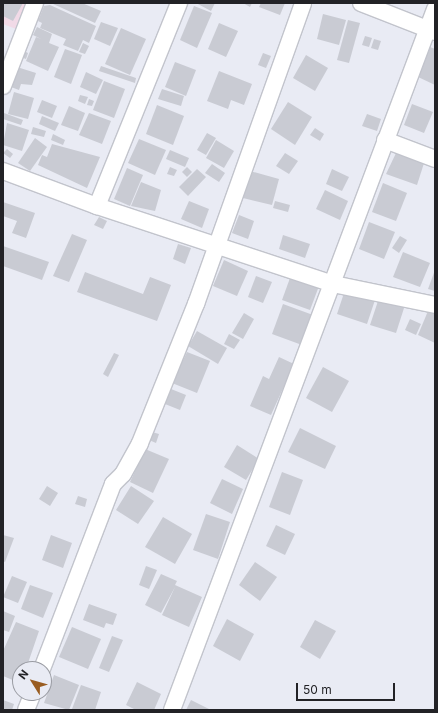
<!DOCTYPE html>
<html>
<head>
<meta charset="utf-8">
<style>
  body { margin:0 }
  #map { position:relative; width:438px; height:713px; overflow:hidden; background:#e9ebf4; font-family:Inter,sans-serif }
  div>[style] { position:absolute }
  [style*='--x'] { left:calc(var(--x)*1px); top:calc(var(--y)*1px); width:calc(var(--w)*1px); rotate:calc(var(--a)*1deg) }
  .commercial>* { inset:0; background:#f1dae7 }
  .building>* { inset:0; background:#c9cbd3 }
  .roads { filter:drop-shadow(1px 0 #c2c4cc) drop-shadow(-1px 0 #c2c4cc) drop-shadow(0 1px #c2c4cc) drop-shadow(0 -1px #c2c4cc) }
  .street>* { height:16px; margin:-8px; padding:0 8px; transform-origin:8px; border-radius:8px; background:#fff }
  span { translate:-50% -50%; white-space:nowrap; text-align:center; line-height:1.15; -webkit-text-stroke:3.5px #e9ebf4; paint-order:stroke }
  .frame { position:absolute; inset:0; border:4px solid #222226; pointer-events:none }
  .north { position:absolute; left:12px; top:661px; width:40px; height:40px; box-sizing:border-box; background:#e9ebf4; border:1px solid #999ba2; border-radius:50%; rotate:307deg; font-size:11px; font-weight:700; line-height:16px; text-align:center; color:#222226 }
  .north::after { content:''; display:block; margin:auto; width:14px; height:18px; background:#995c20; clip-path:polygon(50% 0,100% 100%,50% 72%,0 100%) }
  .scale { position:absolute; left:296px; top:683px; width:99px; height:18px; box-sizing:border-box; border:2px solid #222226; border-top:0; padding-left:5px; font-size:12px; line-height:14px; white-space:nowrap; color:#222226; -webkit-text-stroke:3px #e9ebf4; paint-order:stroke }
</style>
</head>
<body>
<div id="map">
  <div class="commercial">
    <div style="clip-path:polygon(3px 3px,35px 3px,24px 32px,3px 24px)"></div>
  </div>
  <div class="building">
    <div style="clip-path:polygon(3px 3px,23px 3px,13px 21px,3px 16px)"></div>
    <div style="clip-path:polygon(51px 3px,82px 3px,101px 11px,95px 23px)"></div>
    <div style="clip-path:polygon(196px 3px,215px 3px,211px 11px)"></div>
    <div style="clip-path:polygon(243px 3px,252px 3px,250px 7px)"></div>
    <div style="clip-path:polygon(261px 3px,285px 3px,280px 15px,259px 7px)"></div>
    <div style="clip-path:polygon(50px 5px,96px 26px,89px 43px,83px 40px,78px 51px,63px 45px,66px 39px,40px 28px,42px 23px,38px 21px,44px 6px)"></div>
    <div style="clip-path:polygon(194px 6px,212px 13px,197px 48px,180px 40px)"></div>
    <div style="clip-path:polygon(323px 14px,346px 20px,339px 45px,317px 39px)"></div>
    <div style="clip-path:polygon(348px 20px,360px 23px,349px 63px,337px 60px)"></div>
    <div style="clip-path:polygon(101px 22px,118px 28px,110px 46px,94px 39px)"></div>
    <div style="clip-path:polygon(219px 23px,238px 31px,226px 57px,208px 49px)"></div>
    <div style="clip-path:polygon(37px 27px,52px 34px,49px 43px,59px 47px,48px 71px,26px 61px,36px 37px,41px 39px,33px 35px)"></div>
    <div style="clip-path:polygon(121px 28px,146px 39px,130px 75px,105px 64px)"></div>
    <div style="clip-path:polygon(365px 36px,372px 38px,369px 47px,362px 45px)"></div>
    <div style="clip-path:polygon(374px 39px,381px 41px,378px 50px,371px 48px)"></div>
    <div style="clip-path:polygon(83px 43px,89px 46px,85px 54px,79px 52px)"></div>
    <div style="clip-path:polygon(430px 47px,435px 49px,435px 85px,416px 76px)"></div>
    <div style="clip-path:polygon(65px 49px,82px 55px,71px 84px,54px 77px)"></div>
    <div style="clip-path:polygon(24px 51px,28px 53px,26px 59px,21px 57px)"></div>
    <div style="clip-path:polygon(263px 53px,271px 56px,266px 68px,258px 65px)"></div>
    <div style="clip-path:polygon(306px 55px,328px 68px,315px 91px,293px 78px)"></div>
    <div style="clip-path:polygon(175px 62px,196px 70px,186px 96px,165px 87px)"></div>
    <div style="clip-path:polygon(101px 66px,136px 78px,135px 83px,99px 71px)"></div>
    <div style="clip-path:polygon(17px 67px,36px 73px,32px 85px,21px 84px,19px 90px,11px 87px)"></div>
    <div style="clip-path:polygon(219px 71px,252px 84px,244px 105px,231px 100px,228px 109px,207px 101px)"></div>
    <div style="clip-path:polygon(86px 72px,103px 80px,96px 94px,80px 87px)"></div>
    <div style="clip-path:polygon(104px 81px,125px 89px,114px 118px,93px 110px)"></div>
    <div style="clip-path:polygon(162px 89px,184px 96px,181px 106px,158px 99px)"></div>
    <div style="clip-path:polygon(14px 92px,34px 98px,28px 119px,8px 114px)"></div>
    <div style="clip-path:polygon(80px 95px,88px 97px,85px 104px,78px 101px)"></div>
    <div style="clip-path:polygon(89px 99px,94px 101px,92px 106px,87px 105px)"></div>
    <div style="clip-path:polygon(42px 100px,57px 106px,52px 118px,37px 112px)"></div>
    <div style="clip-path:polygon(288px 102px,312px 117px,295px 145px,271px 129px)"></div>
    <div style="clip-path:polygon(412px 104px,433px 112px,424px 133px,404px 125px)"></div>
    <div style="clip-path:polygon(157px 105px,184px 116px,173px 145px,146px 134px)"></div>
    <div style="clip-path:polygon(69px 106px,85px 113px,78px 131px,61px 125px)"></div>
    <div style="clip-path:polygon(4px 113px,23px 120px,21px 125px,3px 119px)"></div>
    <div style="clip-path:polygon(89px 113px,111px 121px,102px 144px,79px 135px)"></div>
    <div style="clip-path:polygon(367px 114px,381px 119px,377px 131px,362px 126px)"></div>
    <div style="clip-path:polygon(42px 116px,59px 123px,55px 131px,39px 124px)"></div>
    <div style="clip-path:polygon(7px 123px,29px 130px,22px 151px,3px 145px)"></div>
    <div style="clip-path:polygon(33px 127px,46px 131px,44px 137px,31px 134px)"></div>
    <div style="clip-path:polygon(315px 128px,324px 134px,320px 141px,310px 135px)"></div>
    <div style="clip-path:polygon(207px 133px,216px 138px,206px 155px,197px 150px)"></div>
    <div style="clip-path:polygon(53px 134px,65px 140px,63px 145px,51px 140px)"></div>
    <div style="clip-path:polygon(35px 138px,47px 147px,30px 171px,18px 163px)"></div>
    <div style="clip-path:polygon(139px 139px,166px 150px,155px 175px,128px 163px)"></div>
    <div style="clip-path:polygon(216px 140px,234px 151px,224px 168px,206px 158px)"></div>
    <div style="clip-path:polygon(52px 144px,100px 157px,87px 188px,38px 165px,42px 155px,47px 157px)"></div>
    <div style="clip-path:polygon(7px 149px,13px 154px,10px 158px,3px 153px)"></div>
    <div style="clip-path:polygon(170px 150px,189px 158px,185px 167px,166px 159px)"></div>
    <div style="clip-path:polygon(397px 151px,425px 160px,417px 185px,386px 174px)"></div>
    <div style="clip-path:polygon(285px 153px,298px 161px,289px 174px,276px 166px)"></div>
    <div style="clip-path:polygon(212px 164px,225px 173px,219px 182px,205px 173px)"></div>
    <div style="clip-path:polygon(170px 167px,177px 170px,174px 176px,167px 174px)"></div>
    <div style="clip-path:polygon(187px 167px,192px 172px,187px 177px,182px 172px)"></div>
    <div style="clip-path:polygon(127px 168px,143px 175px,130px 206px,114px 199px)"></div>
    <div style="clip-path:polygon(197px 169px,206px 177px,188px 196px,179px 187px)"></div>
    <div style="clip-path:polygon(332px 169px,349px 177px,342px 191px,326px 184px)"></div>
    <div style="clip-path:polygon(250px 171px,279px 179px,272px 205px,243px 198px)"></div>
    <div style="clip-path:polygon(141px 182px,161px 190px,155px 211px,131px 206px)"></div>
    <div style="clip-path:polygon(383px 183px,407px 193px,396px 221px,372px 212px)"></div>
    <div style="clip-path:polygon(325px 190px,348px 201px,340px 220px,316px 209px)"></div>
    <div style="clip-path:polygon(189px 201px,209px 209px,202px 228px,181px 219px)"></div>
    <div style="clip-path:polygon(275px 201px,290px 205px,288px 212px,273px 208px)"></div>
    <div style="clip-path:polygon(3px 202px,35px 213px,26px 238px,12px 233px,17px 221px,3px 216px)"></div>
    <div style="clip-path:polygon(239px 215px,254px 221px,248px 239px,232px 233px)"></div>
    <div style="clip-path:polygon(99px 217px,107px 221px,103px 229px,94px 225px)"></div>
    <div style="clip-path:polygon(369px 222px,395px 232px,384px 259px,359px 249px)"></div>
    <div style="clip-path:polygon(72px 234px,87px 240px,69px 282px,53px 276px)"></div>
    <div style="clip-path:polygon(283px 235px,310px 244px,305px 258px,279px 249px)"></div>
    <div style="clip-path:polygon(400px 236px,407px 240px,399px 253px,392px 248px)"></div>
    <div style="clip-path:polygon(178px 244px,191px 248px,185px 264px,173px 259px)"></div>
    <div style="clip-path:polygon(3px 246px,49px 262px,42px 280px,3px 266px)"></div>
    <div style="clip-path:polygon(403px 252px,430px 263px,420px 287px,393px 277px)"></div>
    <div style="clip-path:polygon(224px 260px,248px 271px,237px 296px,213px 286px)"></div>
    <div style="clip-path:polygon(294px 267px,322px 278px,310px 310px,282px 300px)"></div>
    <div style="clip-path:polygon(435px 270px,435px 291px,428px 289px)"></div>
    <div style="clip-path:polygon(85px 272px,143px 294px,150px 277px,171px 285px,157px 321px,77px 292px)"></div>
    <div style="clip-path:polygon(256px 276px,272px 282px,263px 303px,248px 297px)"></div>
    <div style="clip-path:polygon(347px 284px,377px 294px,367px 324px,337px 314px)"></div>
    <div style="clip-path:polygon(379px 298px,405px 305px,396px 333px,370px 325px)"></div>
    <div style="clip-path:polygon(283px 304px,313px 315px,302px 345px,272px 334px)"></div>
    <div style="clip-path:polygon(428px 311px,435px 314px,435px 343px,418px 335px)"></div>
    <div style="clip-path:polygon(244px 313px,254px 319px,243px 339px,232px 333px)"></div>
    <div style="clip-path:polygon(410px 319px,421px 324px,416px 335px,405px 330px)"></div>
    <div style="clip-path:polygon(197px 331px,227px 348px,218px 364px,188px 346px)"></div>
    <div style="clip-path:polygon(229px 334px,240px 340px,234px 349px,224px 344px)"></div>
    <div style="clip-path:polygon(187px 352px,210px 361px,197px 393px,172px 383px)"></div>
    <div style="clip-path:polygon(114px 353px,119px 355px,108px 377px,103px 374px)"></div>
    <div style="clip-path:polygon(279px 357px,294px 364px,271px 415px,250px 406px,263px 376px,269px 379px)"></div>
    <div style="clip-path:polygon(323px 367px,349px 381px,332px 412px,306px 398px)"></div>
    <div style="clip-path:polygon(171px 389px,186px 395px,180px 410px,165px 404px)"></div>
    <div style="clip-path:polygon(300px 428px,336px 446px,325px 469px,288px 452px)"></div>
    <div style="clip-path:polygon(152px 432px,159px 434px,156px 443px,149px 440px)"></div>
    <div style="clip-path:polygon(237px 445px,259px 459px,246px 480px,224px 467px)"></div>
    <div style="clip-path:polygon(145px 449px,169px 459px,153px 493px,130px 482px)"></div>
    <div style="clip-path:polygon(282px 472px,303px 480px,290px 515px,269px 507px)"></div>
    <div style="clip-path:polygon(222px 479px,243px 489px,232px 514px,210px 503px)"></div>
    <div style="clip-path:polygon(47px 486px,58px 493px,50px 506px,39px 499px)"></div>
    <div style="clip-path:polygon(131px 486px,154px 501px,138px 524px,116px 510px)"></div>
    <div style="clip-path:polygon(78px 496px,87px 499px,85px 507px,75px 504px)"></div>
    <div style="clip-path:polygon(206px 514px,230px 522px,218px 559px,193px 550px)"></div>
    <div style="clip-path:polygon(163px 517px,192px 534px,175px 564px,145px 547px)"></div>
    <div style="clip-path:polygon(276px 525px,295px 534px,285px 555px,266px 546px)"></div>
    <div style="clip-path:polygon(3px 535px,14px 538px,5px 562px,3px 561px)"></div>
    <div style="clip-path:polygon(51px 535px,72px 543px,63px 568px,42px 560px)"></div>
    <div style="clip-path:polygon(255px 562px,277px 577px,260px 601px,239px 585px)"></div>
    <div style="clip-path:polygon(146px 566px,157px 570px,149px 589px,139px 585px)"></div>
    <div style="clip-path:polygon(161px 574px,177px 581px,175px 585px,202px 597px,189px 627px,162px 615px,175px 587px,161px 613px,145px 605px)"></div>
    <div style="clip-path:polygon(12px 576px,27px 582px,18px 603px,3px 597px)"></div>
    <div style="clip-path:polygon(30px 585px,53px 593px,43px 618px,21px 609px)"></div>
    <div style="clip-path:polygon(89px 604px,117px 614px,113px 625px,106px 623px,104px 628px,83px 620px)"></div>
    <div style="clip-path:polygon(3px 611px,15px 616px,9px 632px,3px 630px)"></div>
    <div style="clip-path:polygon(227px 619px,254px 634px,240px 661px,213px 646px)"></div>
    <div style="clip-path:polygon(315px 620px,336px 631px,320px 659px,300px 647px)"></div>
    <div style="clip-path:polygon(16px 622px,39px 631px,26px 669px,20px 669px,20px 683px,3px 676px,3px 651px)"></div>
    <div style="clip-path:polygon(72px 627px,101px 639px,88px 669px,59px 657px)"></div>
    <div style="clip-path:polygon(112px 636px,123px 640px,109px 672px,99px 668px)"></div>
    <div style="clip-path:polygon(54px 675px,79px 685px,69px 710px,44px 703px)"></div>
    <div style="clip-path:polygon(137px 682px,161px 694px,154px 710px,136px 710px,126px 705px)"></div>
    <div style="clip-path:polygon(81px 685px,101px 692px,95px 710px,72px 709px)"></div>
    <div style="clip-path:polygon(3px 700px,14px 704px,12px 710px,3px 710px)"></div>
    <div style="clip-path:polygon(191px 700px,211px 710px,186px 710px)"></div>
  </div>
  <div class="roads">
    <div class="street">
      <div style="--x:361;--y:3;--w:79;--a:21.4"></div>
      <div style="--x:3;--y:86;--w:89;--a:-68.9"></div>
      <div style="--x:385;--y:140;--w:53;--a:20.8"></div>
      <div style="--x:3;--y:171;--w:100;--a:20.4"></div>
      <div style="--x:97;--y:206;--w:249;--a:18.3"></div>
      <div style="--x:333;--y:284;--w:104;--a:11.6"></div>
      <div style="--x:97;--y:206;--w:219;--a:-68"></div>
      <div style="--x:42;--y:669;--w:198;--a:-69"></div>
      <div style="--x:113;--y:484;--w:14;--a:-45"></div>
      <div style="--x:123;--y:474;--w:35;--a:-61"></div>
      <div style="--x:140;--y:443;--w:150;--a:-68.1"></div>
      <div style="--x:196;--y:304;--w:319;--a:-70.4"></div>
      <div style="--x:26;--y:710;--w:18;--a:-68"></div>
      <div style="--x:172;--y:710;--w:749;--a:-69.43"></div>
    </div>
  </div>
  <div class="frame"></div>
  <div class="north">N</div>
  <div class="scale">50 m</div>
</div>
</body>
</html>
